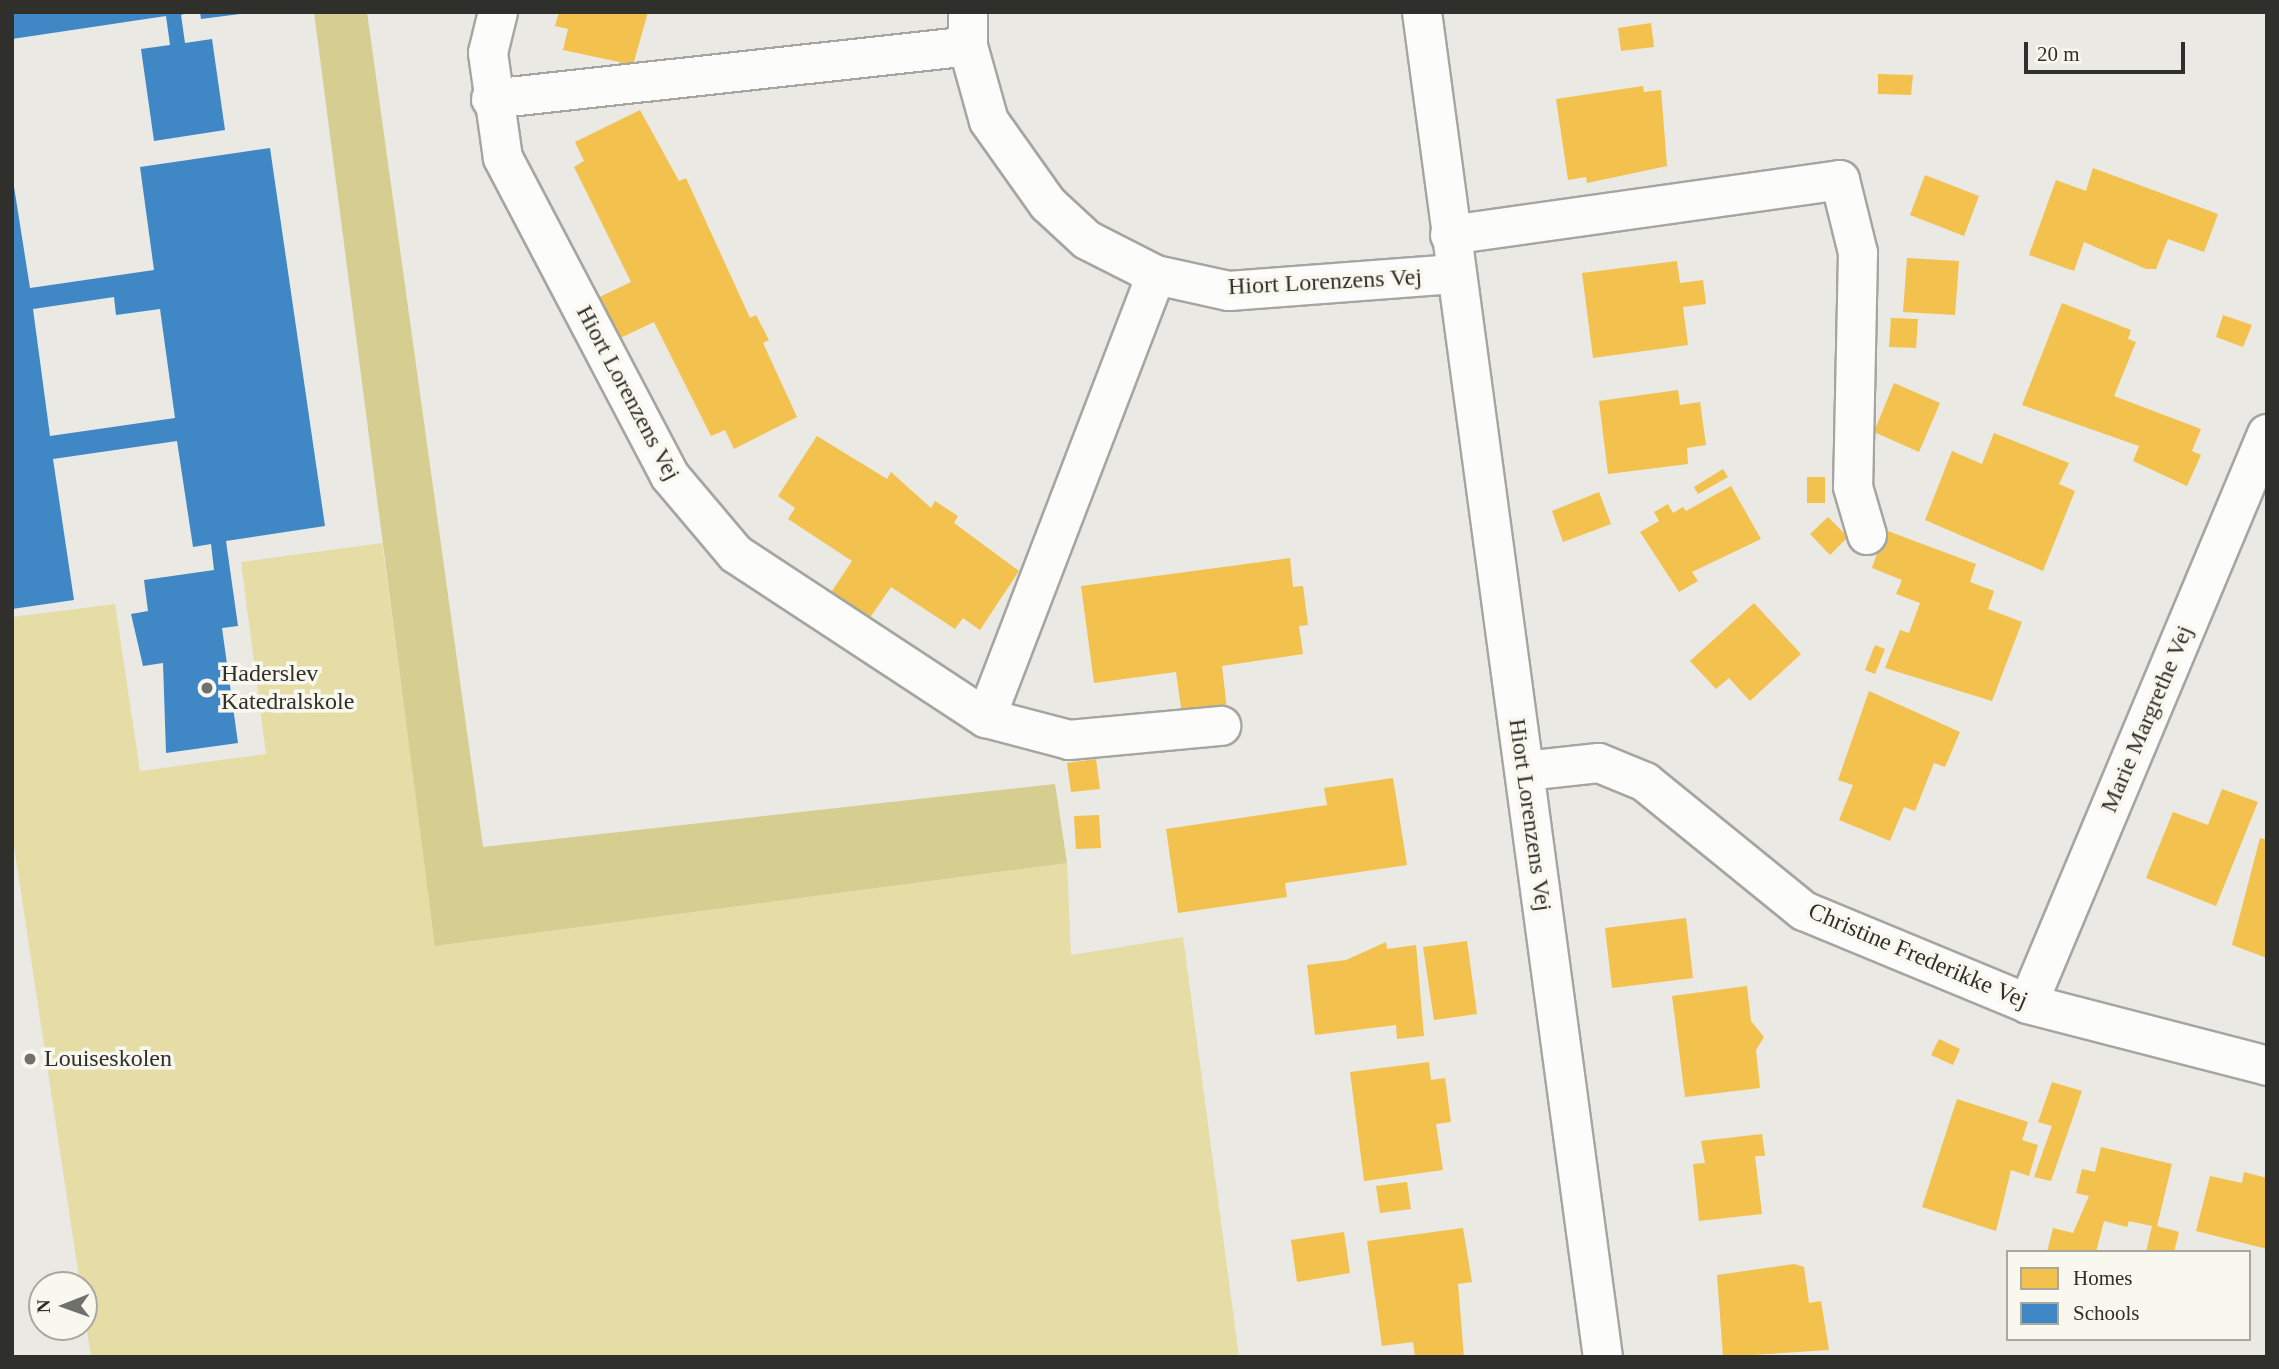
<!DOCTYPE html>
<html>
<head>
<meta charset="utf-8">
<style>
  body { margin:0 }
  #map { position:relative; width:2279px; height:1369px; overflow:hidden; background:#eae9e4; font-family:"Times New Roman",serif }
  div>[style] { position:absolute }
  [style*='--x'] { left:calc(var(--x)*1px); top:calc(var(--y)*1px); width:calc(var(--w)*1px); rotate:calc(var(--a)*1deg) }
  .green>* { inset:0; background:#e5dda5 }
  .forest>* { inset:0; background:#d6cd90 }
  .homes>* { inset:0; background:#f2c14e }
  .schools>* { inset:0; background:#3f88c5 }
  .roads { filter:drop-shadow(2px 0 #a5a5a1) drop-shadow(-2px 0 #a5a5a1) drop-shadow(0 2px #a5a5a1) drop-shadow(0 -2px #a5a5a1) }
  .minor>* { height:38px; margin:-19px; padding:0 19px; transform-origin:19px; border-radius:19px; background:#fcfcfb }
  .dots>* { width:19px; height:19px; translate:-50% -50%; box-sizing:border-box; border:4px solid #f9f8ef; border-radius:50% }
  span { translate:-50% -50%; white-space:nowrap; text-align:center; line-height:1.15; -webkit-text-stroke:7px #f9f8ef; paint-order:stroke }
  .street-label { font-size:24px; color:#2f2f2b }
  .poi-label { font-size:24px; color:#2f2f2b }
  .left { translate:0 -50%; text-align:left }
  .frame { position:absolute; inset:0; border:14px solid #2f2f2b; pointer-events:none }
  .legend { position:absolute; left:2006px; top:1250px; width:245px; height:91px; box-sizing:border-box; background:#f9f8ef; border:2px solid #a8a8a1; margin:0; padding:9px 12px; list-style:none; font-size:21px; color:#2f2f2b }
  .legend li { display:flex; align-items:center; gap:14px; height:35px }
  .legend b { width:35px; border:2px solid #a8a8a1 }
  .north { position:absolute; left:28px; top:1271px; width:70px; height:70px; box-sizing:border-box; background:#f9f8ef; border:2px solid #a8a8a1; border-radius:50%; rotate:269deg; font-size:19px; font-weight:700; line-height:28px; text-align:center; color:#2f2f2b }
  .north::after { content:''; display:block; margin:auto; width:24px; height:32px; background:#70706c; clip-path:polygon(50% 0,100% 100%,50% 72%,0 100%) }
  .scale { position:absolute; left:2024px; top:42px; width:161px; height:32px; box-sizing:border-box; border:4px solid #2f2f2b; border-top:0; padding-left:9px; font-size:21px; line-height:24px; white-space:nowrap; color:#2f2f2b; -webkit-text-stroke:5px #f9f8ef; paint-order:stroke }
</style>
</head>
<body>
<div id="map">
  <div class="green">
    <div style="clip-path:polygon(382px 543px,436px 946px,1067px 863px,1071px 955px,1183px 937px,1239px 1357px,91px 1357px,12px 833px,12px 617px,115px 604px,140px 771px,266px 754px,241px 562px)"></div>
  </div>
  <div class="forest">
    <div style="clip-path:polygon(314px 12px,367px 12px,483px 847px,1055px 784px,1067px 863px,435px 946px)"></div>
  </div>
  <div class="homes">
    <div style="clip-path:polygon(559px 12px,648px 12px,633px 65px,563px 50px,568px 29px,555px 26px)"></div>
    <div style="clip-path:polygon(1651px 23px,1654px 47px,1621px 51px,1618px 28px)"></div>
    <div style="clip-path:polygon(1878px 74px,1913px 75px,1911px 95px,1878px 94px)"></div>
    <div style="clip-path:polygon(1643px 86px,1644px 92px,1661px 90px,1667px 166px,1587px 183px,1586px 177px,1568px 180px,1556px 99px)"></div>
    <div style="clip-path:polygon(640px 110px,679px 181px,686px 178px,750px 318px,756px 315px,769px 340px,763px 343px,797px 417px,734px 449px,725px 430px,711px 436px,654px 322px,614px 341px,593px 300px,631px 282px,574px 167px,584px 161px,575px 142px)"></div>
    <div style="clip-path:polygon(2093px 168px,2218px 214px,2204px 252px,2168px 239px,2156px 269px,2146px 269px,2084px 242px,2074px 271px,2029px 255px,2056px 180px,2086px 191px)"></div>
    <div style="clip-path:polygon(1925px 175px,1979px 196px,1964px 236px,1910px 215px)"></div>
    <div style="clip-path:polygon(1907px 258px,1959px 261px,1955px 315px,1903px 312px)"></div>
    <div style="clip-path:polygon(1677px 261px,1680px 283px,1703px 280px,1706px 304px,1683px 307px,1688px 345px,1593px 358px,1582px 273px)"></div>
    <div style="clip-path:polygon(2062px 303px,2131px 330px,2128px 339px,2136px 342px,2114px 396px,2201px 429px,2192px 451px,2201px 455px,2187px 486px,2133px 461px,2139px 446px,2022px 405px)"></div>
    <div style="clip-path:polygon(2223px 315px,2252px 325px,2243px 347px,2216px 337px)"></div>
    <div style="clip-path:polygon(1891px 318px,1918px 319px,1916px 348px,1889px 347px)"></div>
    <div style="clip-path:polygon(1894px 383px,1940px 403px,1919px 452px,1874px 432px)"></div>
    <div style="clip-path:polygon(1678px 390px,1680px 405px,1700px 402px,1706px 445px,1687px 448px,1688px 464px,1608px 474px,1599px 401px)"></div>
    <div style="clip-path:polygon(1994px 433px,2069px 463px,2059px 484px,2075px 491px,2043px 571px,1925px 520px,1952px 451px,1982px 464px)"></div>
    <div style="clip-path:polygon(817px 436px,887px 479px,891px 472px,931px 508px,935px 501px,958px 516px,954px 523px,1019px 571px,980px 630px,963px 618px,955px 629px,891px 587px,867px 622px,828px 597px,852px 561px,788px 519px,795px 508px,778px 496px)"></div>
    <div style="clip-path:polygon(1723px 469px,1728px 477px,1698px 494px,1694px 487px)"></div>
    <div style="clip-path:polygon(1807px 477px,1825px 477px,1825px 503px,1807px 503px)"></div>
    <div style="clip-path:polygon(1731px 486px,1761px 539px,1692px 572px,1698px 581px,1679px 592px,1640px 532px,1659px 521px,1654px 512px,1668px 504px,1673px 513px,1683px 507px,1686px 511px)"></div>
    <div style="clip-path:polygon(1599px 492px,1611px 524px,1563px 542px,1552px 511px)"></div>
    <div style="clip-path:polygon(1828px 517px,1848px 537px,1830px 555px,1810px 534px)"></div>
    <div style="clip-path:polygon(1885px 530px,1976px 564px,1970px 582px,1994px 591px,1988px 609px,2022px 622px,1992px 701px,1885px 668px,1900px 630px,1909px 633px,1920px 603px,1896px 594px,1902px 580px,1872px 568px)"></div>
    <div style="clip-path:polygon(1290px 558px,1293px 587px,1303px 586px,1308px 625px,1299px 626px,1303px 654px,1222px 666px,1227px 709px,1182px 715px,1176px 672px,1094px 683px,1081px 586px)"></div>
    <div style="clip-path:polygon(1754px 603px,1801px 654px,1750px 701px,1729px 678px,1716px 689px,1690px 661px)"></div>
    <div style="clip-path:polygon(1875px 645px,1885px 649px,1875px 674px,1865px 670px)"></div>
    <div style="clip-path:polygon(1869px 691px,1960px 732px,1945px 767px,1934px 763px,1915px 811px,1904px 807px,1890px 841px,1839px 820px,1853px 785px,1838px 780px)"></div>
    <div style="clip-path:polygon(1096px 759px,1100px 789px,1071px 792px,1067px 763px)"></div>
    <div style="clip-path:polygon(1393px 778px,1407px 865px,1285px 883px,1287px 897px,1178px 913px,1166px 829px,1327px 805px,1324px 788px)"></div>
    <div style="clip-path:polygon(2222px 789px,2258px 802px,2216px 906px,2146px 878px,2173px 812px,2208px 825px)"></div>
    <div style="clip-path:polygon(1099px 815px,1101px 848px,1076px 849px,1074px 816px)"></div>
    <div style="clip-path:polygon(2260px 838px,2267px 840px,2267px 958px,2232px 945px)"></div>
    <div style="clip-path:polygon(1686px 918px,1693px 978px,1612px 988px,1605px 928px)"></div>
    <div style="clip-path:polygon(1467px 941px,1477px 1014px,1434px 1020px,1423px 947px)"></div>
    <div style="clip-path:polygon(1386px 942px,1387px 949px,1416px 945px,1424px 1036px,1397px 1039px,1396px 1025px,1315px 1035px,1307px 965px,1346px 960px)"></div>
    <div style="clip-path:polygon(1747px 986px,1751px 1021px,1764px 1037px,1756px 1050px,1760px 1088px,1685px 1097px,1672px 996px)"></div>
    <div style="clip-path:polygon(1939px 1039px,1960px 1049px,1953px 1065px,1931px 1055px)"></div>
    <div style="clip-path:polygon(1429px 1062px,1431px 1080px,1445px 1078px,1451px 1122px,1436px 1124px,1443px 1170px,1364px 1181px,1350px 1072px)"></div>
    <div style="clip-path:polygon(2052px 1082px,2082px 1091px,2051px 1181px,2034px 1177px,2052px 1126px,2038px 1122px)"></div>
    <div style="clip-path:polygon(1957px 1099px,2028px 1122px,2022px 1140px,2038px 1145px,2029px 1176px,2011px 1170px,1996px 1231px,1922px 1207px)"></div>
    <div style="clip-path:polygon(1762px 1134px,1765px 1156px,1755px 1156px,1762px 1214px,1699px 1221px,1693px 1164px,1705px 1163px,1701px 1141px)"></div>
    <div style="clip-path:polygon(2101px 1147px,2172px 1164px,2157px 1226px,2179px 1232px,2174px 1252px,2146px 1252px,2152px 1226px,2129px 1221px,2127px 1227px,2104px 1221px,2096px 1252px,2047px 1252px,2053px 1228px,2073px 1233px,2089px 1196px,2076px 1193px,2082px 1169px,2095px 1172px)"></div>
    <div style="clip-path:polygon(2244px 1172px,2267px 1178px,2267px 1249px,2196px 1231px,2210px 1176px,2242px 1183px)"></div>
    <div style="clip-path:polygon(1407px 1182px,1411px 1209px,1380px 1213px,1376px 1186px)"></div>
    <div style="clip-path:polygon(1463px 1228px,1472px 1282px,1458px 1284px,1464px 1357px,1415px 1357px,1413px 1342px,1382px 1346px,1367px 1241px)"></div>
    <div style="clip-path:polygon(1344px 1232px,1350px 1273px,1297px 1282px,1291px 1240px)"></div>
    <div style="clip-path:polygon(1794px 1264px,1804px 1267px,1809px 1303px,1821px 1301px,1829px 1350px,1723px 1357px,1717px 1275px)"></div>
  </div>
  <div class="schools">
    <div style="clip-path:polygon(12px 12px,190px 12px,181px 15px,185px 43px,212px 39px,225px 130px,154px 141px,141px 49px,170px 45px,166px 16px,12px 39px)"></div>
    <div style="clip-path:polygon(200px 12px,240px 12px,240px 14px,201px 19px)"></div>
    <div style="clip-path:polygon(evenodd,270px 148px,325px 526px,226px 541px,238px 626px,222px 628px,238px 743px,166px 753px,163px 663px,143px 666px,131px 614px,148px 611px,144px 580px,214px 570px,211px 544px,193px 547px,177px 441px,53px 459px,74px 600px,12px 609px,12px 174px,30px 288px,154px 270px,140px 167px,270px 148px,114px 297px,116px 315px,160px 309px,175px 418px,50px 436px,33px 309px,114px 297px)"></div>
  </div>
  <div class="roads">
    <div class="minor">
      <div style="--x:498;--y:12;--w:42;--a:103.7"></div>
      <div style="--x:488;--y:53;--w:106;--a:81.9"></div>
      <div style="--x:503;--y:158;--w:359;--a:62.3"></div>
      <div style="--x:670;--y:476;--w:102;--a:49.8"></div>
      <div style="--x:736;--y:554;--w:299;--a:33.3"></div>
      <div style="--x:986;--y:718;--w:86;--a:14.8"></div>
      <div style="--x:1069;--y:740;--w:153;--a:-5.3"></div>
      <div style="--x:968;--y:12;--w:34;--a:90"></div>
      <div style="--x:968;--y:46;--w:78;--a:74.4"></div>
      <div style="--x:989;--y:121;--w:102;--a:54.6"></div>
      <div style="--x:1048;--y:204;--w:53;--a:42.7"></div>
      <div style="--x:1087;--y:240;--w:77;--a:26.9"></div>
      <div style="--x:1156;--y:275;--w:75;--a:12.4"></div>
      <div style="--x:1229;--y:291;--w:226;--a:-4.3"></div>
      <div style="--x:1422;--y:12;--w:1357;--a:82.34"></div>
      <div style="--x:491;--y:99;--w:480;--a:-6.3"></div>
      <div style="--x:1450;--y:235;--w:394;--a:-8"></div>
      <div style="--x:1840;--y:180;--w:75;--a:76.1"></div>
      <div style="--x:1858;--y:253;--w:234;--a:91.2"></div>
      <div style="--x:1853;--y:487;--w:50;--a:73.7"></div>
      <div style="--x:986;--y:718;--w:474;--a:-69"></div>
      <div style="--x:1525;--y:771;--w:74;--a:-6.2"></div>
      <div style="--x:1599;--y:763;--w:50;--a:22.4"></div>
      <div style="--x:1645;--y:782;--w:205;--a:39.1"></div>
      <div style="--x:1804;--y:911;--w:243;--a:22.5"></div>
      <div style="--x:2028;--y:1004;--w:247;--a:14.5"></div>
      <div style="--x:2028;--y:1004;--w:618;--a:-67.25"></div>
    </div>
  </div>
  <div class="dots">
    <div style="left:207px;top:688px;background:#70706c"></div>
    <div style="left:30px;top:1059px;background:#70706c"></div>
  </div>
  <div class="street-label">
    <span style="left:1325px;top:282px;rotate:-3deg">Hiort Lorenzens Vej</span>
    <span style="left:628px;top:393px;rotate:62deg">Hiort Lorenzens Vej</span>
    <span style="left:2147px;top:719px;rotate:-67deg">Marie Margrethe Vej</span>
    <span style="left:1530px;top:815px;rotate:82deg">Hiort Lorenzens Vej</span>
    <span style="left:1918px;top:956px;rotate:23deg">Christine Frederikke Vej</span>
  </div>
  <div class="poi-label">
    <span class="left" style="left:221px;top:688px">Haderslev<br>Katedralskole</span>
    <span class="left" style="left:44px;top:1059px">Louiseskolen</span>
  </div>
  <div class="frame"></div>
  <ul class="legend">
  <li><b style="height:19px;background:#f2c14e"></b>Homes</li>
  <li><b style="height:19px;background:#3f88c5"></b>Schools</li>
  </ul>
  <div class="north">N</div>
  <div class="scale">20 m</div>
</div>
</body>
</html>
